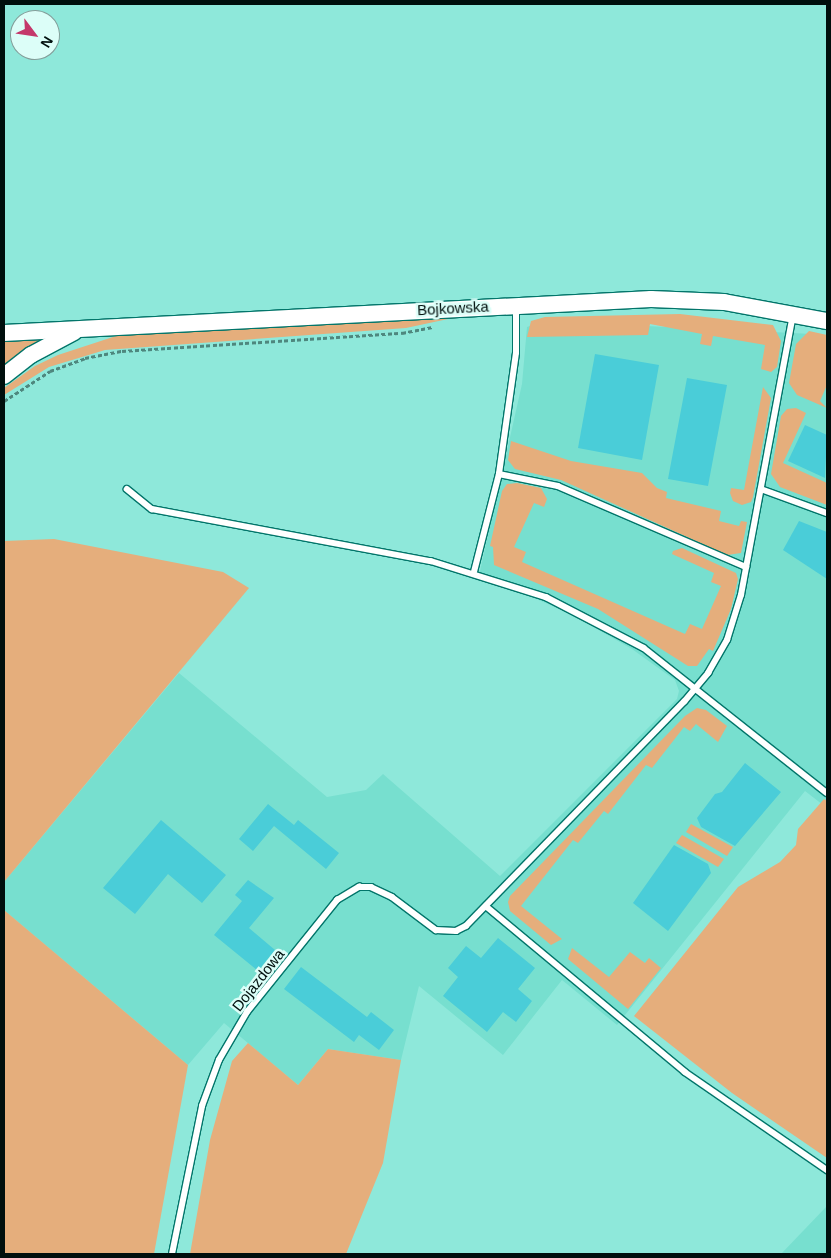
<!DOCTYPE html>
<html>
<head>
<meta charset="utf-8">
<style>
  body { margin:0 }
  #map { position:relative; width:831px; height:1258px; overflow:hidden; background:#8ee8da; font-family:Arial,sans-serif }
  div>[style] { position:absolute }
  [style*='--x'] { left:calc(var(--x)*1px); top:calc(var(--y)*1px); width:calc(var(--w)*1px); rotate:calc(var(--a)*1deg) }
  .built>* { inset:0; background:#77dfcf }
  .green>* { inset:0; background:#e5ae7c }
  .building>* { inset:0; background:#4acdd8 }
  .path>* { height:2.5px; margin-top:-1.25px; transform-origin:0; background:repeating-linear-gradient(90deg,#4e877e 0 4px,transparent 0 6.5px) }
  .roads { filter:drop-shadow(1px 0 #02756a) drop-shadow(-1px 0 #02756a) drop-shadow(0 1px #02756a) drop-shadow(0 -1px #02756a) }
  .lane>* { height:5.5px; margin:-2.75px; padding:0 2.75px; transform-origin:2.75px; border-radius:2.75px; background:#fff }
  .secondary>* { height:16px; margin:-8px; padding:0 8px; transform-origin:8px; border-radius:8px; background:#fff }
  span { translate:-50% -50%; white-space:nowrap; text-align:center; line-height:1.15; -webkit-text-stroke:5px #dcfef8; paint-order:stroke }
  .street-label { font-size:15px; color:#000f0d }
  .frame { position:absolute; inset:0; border:5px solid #000f0d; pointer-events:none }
  .north { position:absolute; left:10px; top:10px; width:50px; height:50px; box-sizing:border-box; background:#dcfef8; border:1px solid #849e9a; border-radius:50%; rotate:121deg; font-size:14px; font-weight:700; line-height:20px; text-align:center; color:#000f0d }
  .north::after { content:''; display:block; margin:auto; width:18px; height:22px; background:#c4386b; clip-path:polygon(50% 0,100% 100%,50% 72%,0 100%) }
</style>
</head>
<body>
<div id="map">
  <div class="built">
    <div style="clip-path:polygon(544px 321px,812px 334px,827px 338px,827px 808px,805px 791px,617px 1025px,562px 980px,503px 1055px,419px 986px,401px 1060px,328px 1049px,298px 1085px,224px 1023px,188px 1065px,4px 910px,4px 882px,179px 673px,327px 797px,366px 790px,383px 774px,500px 876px,677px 699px,679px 691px,675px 680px,632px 649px,569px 613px,527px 595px,478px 580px,522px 384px,527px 327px)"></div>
    <div style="clip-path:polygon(827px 1206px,827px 1254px,781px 1254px)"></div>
  </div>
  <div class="green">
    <div style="clip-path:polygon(492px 314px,448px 319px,406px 328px,105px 350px,49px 367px,4px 395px,4px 388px,35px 366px,58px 355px,116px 336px)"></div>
    <div style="clip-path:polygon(680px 314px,773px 325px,781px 341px,777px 367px,771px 372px,761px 369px,765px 345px,713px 336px,711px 346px,700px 344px,702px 334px,650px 324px,648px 335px,527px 337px,531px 321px,545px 317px)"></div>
    <div style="clip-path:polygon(809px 331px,827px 335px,827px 385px,820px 401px,827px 408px,797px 395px,789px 383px,796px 344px)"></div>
    <div style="clip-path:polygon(49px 338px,4px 368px,4px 340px)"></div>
    <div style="clip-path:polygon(763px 387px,771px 398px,753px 497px,751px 502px,742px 505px,733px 501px,730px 493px,731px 488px,744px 490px)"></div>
    <div style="clip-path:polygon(796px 408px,806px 413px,783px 463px,827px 483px,827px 505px,780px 487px,771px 474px,781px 416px,787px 409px)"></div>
    <div style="clip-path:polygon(511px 441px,571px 461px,642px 473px,657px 488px,667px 492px,666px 498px,721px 511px,719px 521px,739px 526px,741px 521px,747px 522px,741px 553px,727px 555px,561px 480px,515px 469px,508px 460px)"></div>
    <div style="clip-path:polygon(517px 483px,541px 488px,547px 499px,544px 507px,534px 503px,514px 547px,526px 552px,522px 562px,685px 634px,690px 624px,702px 629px,721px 586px,711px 582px,714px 573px,672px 554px,673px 551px,682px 548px,736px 573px,738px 579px,731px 609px,713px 651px,709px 649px,697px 666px,688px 666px,598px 609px,494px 565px,493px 547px,490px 546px,502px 491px,507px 484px)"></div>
    <div style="clip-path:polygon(54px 539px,223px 572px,249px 588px,4px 882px,4px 541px)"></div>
    <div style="clip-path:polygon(697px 708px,706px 710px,727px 726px,718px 742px,696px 724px,690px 731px,684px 727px,652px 768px,646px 765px,608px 814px,604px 811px,578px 843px,573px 840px,521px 906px,562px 939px,551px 945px,510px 911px,508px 902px,510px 896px,685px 716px)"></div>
    <div style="clip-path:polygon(824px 799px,827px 801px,827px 1158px,732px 1093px,634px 1016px,738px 887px,780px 862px,796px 845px,798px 829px)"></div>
    <div style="clip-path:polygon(691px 824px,733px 847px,727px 856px,686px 832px)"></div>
    <div style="clip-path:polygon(682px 835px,724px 859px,718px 867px,676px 843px)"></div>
    <div style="clip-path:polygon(4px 910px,188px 1065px,154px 1254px,4px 1254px)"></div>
    <div style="clip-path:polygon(572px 948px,609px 977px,630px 952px,645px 963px,649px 958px,661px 968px,628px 1009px,568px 959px)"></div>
    <div style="clip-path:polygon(248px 1043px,298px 1085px,328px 1049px,401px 1060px,383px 1163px,346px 1254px,190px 1254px,210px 1140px,232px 1061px)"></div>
  </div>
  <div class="building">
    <div style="clip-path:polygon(595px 354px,659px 365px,642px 460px,578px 448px)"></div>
    <div style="clip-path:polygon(687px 378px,727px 385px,708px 486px,668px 479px)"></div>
    <div style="clip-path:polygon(805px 425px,827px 435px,825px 478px,788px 461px)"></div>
    <div style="clip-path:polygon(799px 521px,827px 532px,827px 579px,783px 550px)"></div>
    <div style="clip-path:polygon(745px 763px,781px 792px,735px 846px,701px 827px,697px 818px,715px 794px,722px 792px)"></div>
    <div style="clip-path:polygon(268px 804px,294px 825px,298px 820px,339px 853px,326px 869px,274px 826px,253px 851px,239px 839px)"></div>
    <div style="clip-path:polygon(161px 820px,226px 875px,202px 903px,168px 874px,135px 914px,103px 888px)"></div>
    <div style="clip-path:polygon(674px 845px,708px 864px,711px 873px,668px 931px,633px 903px)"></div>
    <div style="clip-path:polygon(248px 880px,274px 898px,249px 928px,275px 950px,258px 971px,214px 935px,242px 901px,235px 895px)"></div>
    <div style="clip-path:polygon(498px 938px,535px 968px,518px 989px,532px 1001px,516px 1022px,503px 1012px,487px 1032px,443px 996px,458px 977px,448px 968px,466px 946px,481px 958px)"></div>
    <div style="clip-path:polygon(301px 967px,367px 1017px,371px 1012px,394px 1030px,379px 1050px,359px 1035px,354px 1042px,284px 989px)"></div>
  </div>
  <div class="path">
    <div style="--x:4;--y:401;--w:55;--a:-33.1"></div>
    <div style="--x:50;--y:371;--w:37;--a:-20"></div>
    <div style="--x:85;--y:358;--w:38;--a:-11"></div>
    <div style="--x:122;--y:351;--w:281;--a:-3.7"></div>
    <div style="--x:402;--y:333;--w:31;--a:-11"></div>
  </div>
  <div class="roads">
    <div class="lane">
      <div style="--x:499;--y:474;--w:60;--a:11.5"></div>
      <div style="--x:558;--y:486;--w:205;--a:23.3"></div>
      <div style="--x:127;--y:489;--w:32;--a:39"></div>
      <div style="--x:152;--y:509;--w:284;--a:10.6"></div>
      <div style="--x:431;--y:561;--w:121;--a:17.4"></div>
      <div style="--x:546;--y:597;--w:110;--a:27.5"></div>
      <div style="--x:644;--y:648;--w:233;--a:38.4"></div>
      <div style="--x:761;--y:489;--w:70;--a:20"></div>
      <div style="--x:474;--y:572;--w:101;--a:-75.7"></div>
      <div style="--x:499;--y:474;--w:122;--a:-82"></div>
      <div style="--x:516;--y:353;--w:44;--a:-90"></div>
      <div style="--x:486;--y:906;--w:259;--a:39.8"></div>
      <div style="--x:685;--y:1072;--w:173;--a:34.6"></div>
      <div style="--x:172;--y:1254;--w:151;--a:-78.5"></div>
      <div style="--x:202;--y:1106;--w:49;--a:-69.7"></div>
      <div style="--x:219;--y:1060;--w:56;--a:-59.7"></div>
      <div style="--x:247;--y:1012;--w:144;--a:-51.2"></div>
      <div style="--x:337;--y:900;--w:26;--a:-31"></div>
      <div style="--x:359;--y:887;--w:12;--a:0"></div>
      <div style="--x:371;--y:887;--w:23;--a:25"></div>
      <div style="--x:392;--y:897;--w:55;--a:36.9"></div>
      <div style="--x:436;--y:930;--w:20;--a:3"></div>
      <div style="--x:456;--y:931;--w:11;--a:-27"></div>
      <div style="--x:466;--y:926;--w:313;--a:-45.8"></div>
      <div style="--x:684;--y:702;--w:38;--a:-50"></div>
      <div style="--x:708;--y:673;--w:38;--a:-60"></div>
      <div style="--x:727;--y:640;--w:47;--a:-72.7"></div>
      <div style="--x:741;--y:595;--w:285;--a:-79.5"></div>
    </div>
    <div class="secondary">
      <div style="--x:4;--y:333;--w:648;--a:-3.01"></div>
      <div style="--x:651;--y:299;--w:73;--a:2.4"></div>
      <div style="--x:724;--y:302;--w:105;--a:10.5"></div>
      <div style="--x:4;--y:376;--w:34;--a:-38"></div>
      <div style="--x:31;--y:355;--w:49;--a:-28.1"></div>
    </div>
  </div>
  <div class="street-label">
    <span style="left:453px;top:308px;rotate:-3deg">Bojkowska</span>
    <span style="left:258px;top:980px;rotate:-52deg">Dojazdowa</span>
  </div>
  <div class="frame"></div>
  <div class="north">N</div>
</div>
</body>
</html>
